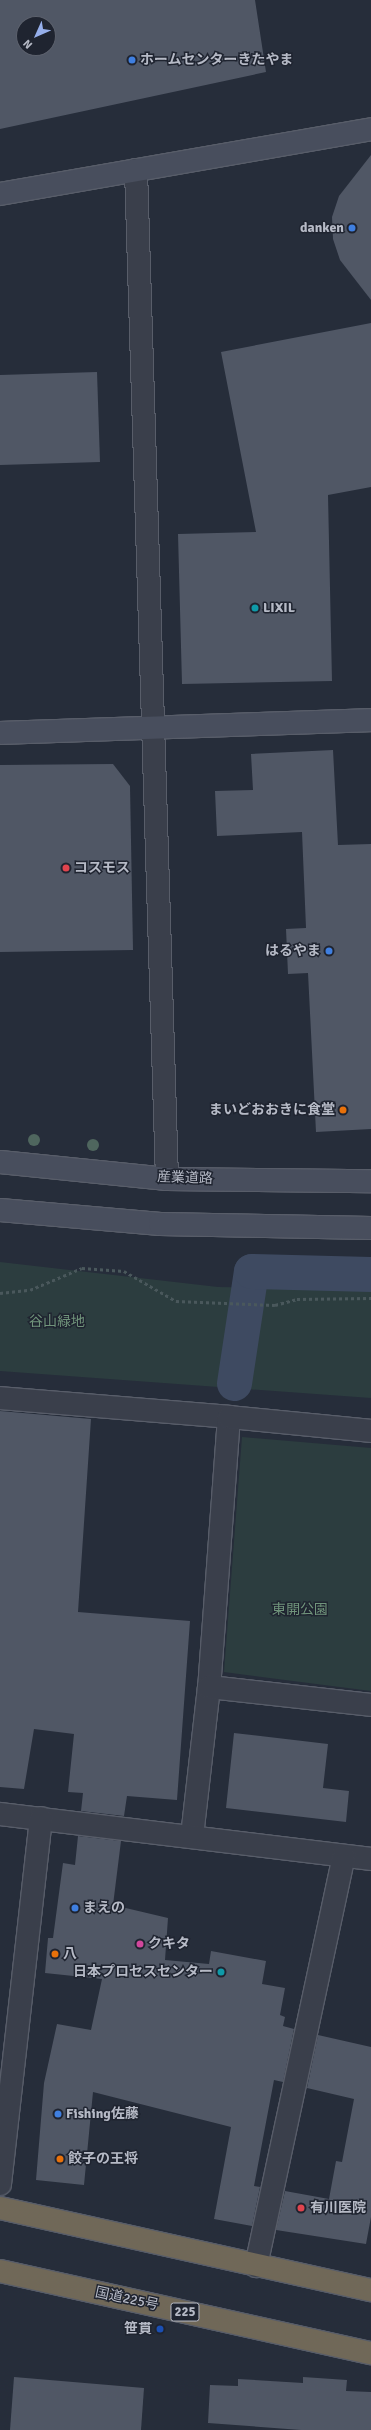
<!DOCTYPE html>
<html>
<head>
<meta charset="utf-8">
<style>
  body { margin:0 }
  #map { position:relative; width:371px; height:2430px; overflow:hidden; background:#262d3a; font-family:Signika,"Noto Sans JP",sans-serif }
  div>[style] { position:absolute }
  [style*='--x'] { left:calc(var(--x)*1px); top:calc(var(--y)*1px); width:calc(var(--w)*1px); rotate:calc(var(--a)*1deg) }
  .green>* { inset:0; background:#2c3d3f }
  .canal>* { height:35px; margin:-17.5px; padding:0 17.5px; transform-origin:17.5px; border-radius:17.5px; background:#3e4a61 }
  .building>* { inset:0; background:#505765 }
  .path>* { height:2.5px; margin-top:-1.25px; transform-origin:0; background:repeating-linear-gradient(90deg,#4a585c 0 3px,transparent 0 6px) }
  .roads { filter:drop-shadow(1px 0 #585d69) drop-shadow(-1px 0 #585d69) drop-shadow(0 1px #585d69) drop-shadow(0 -1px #585d69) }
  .street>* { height:22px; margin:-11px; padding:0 11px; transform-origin:11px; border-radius:11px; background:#3a3f4b }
  .secondary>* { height:22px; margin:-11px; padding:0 11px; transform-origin:11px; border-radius:11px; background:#484e5d }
  .highway>* { height:22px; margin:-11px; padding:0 11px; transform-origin:11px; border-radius:11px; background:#706858 }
  .trees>* { width:12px; height:12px; margin:-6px; border-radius:50%; background:#4f665e }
  .dots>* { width:11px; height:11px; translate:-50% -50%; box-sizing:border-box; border:2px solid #1f2430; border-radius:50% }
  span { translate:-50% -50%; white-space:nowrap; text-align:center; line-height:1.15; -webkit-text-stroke:3px #1f2430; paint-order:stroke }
  .shield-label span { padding:1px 3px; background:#1f2430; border:1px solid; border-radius:3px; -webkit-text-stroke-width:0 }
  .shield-label { font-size:13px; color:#b6bac6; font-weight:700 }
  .poi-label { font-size:14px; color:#b6bac6; font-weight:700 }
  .left { translate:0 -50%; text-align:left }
  .right { translate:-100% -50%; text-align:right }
  .street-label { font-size:14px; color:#b6bac6 }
  .park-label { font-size:14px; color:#70947b }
  .north { position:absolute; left:16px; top:16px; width:40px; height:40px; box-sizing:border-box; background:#1f2430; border:1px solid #5b606c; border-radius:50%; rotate:225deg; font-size:11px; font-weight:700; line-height:16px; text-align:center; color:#b6bac6 }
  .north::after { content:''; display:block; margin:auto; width:14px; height:18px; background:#96afeb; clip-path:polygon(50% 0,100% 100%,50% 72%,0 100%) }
</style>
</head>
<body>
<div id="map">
  <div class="green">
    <div style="clip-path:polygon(0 1262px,218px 1287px,371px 1290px,371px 1398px,0 1371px)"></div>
    <div style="clip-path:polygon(242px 1437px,371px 1448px,371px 1691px,224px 1672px)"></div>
  </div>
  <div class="canal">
    <div style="--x:234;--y:1383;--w:113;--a:-81.4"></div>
    <div style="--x:251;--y:1271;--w:120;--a:1.4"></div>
  </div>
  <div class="building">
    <div style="clip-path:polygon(evenodd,0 0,255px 0,266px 72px,0 129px,0 0,24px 24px,48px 24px,48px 48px,24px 48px,24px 24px)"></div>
    <div style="clip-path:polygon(371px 155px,371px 300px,340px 260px,333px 239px,332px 217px,339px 196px)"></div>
    <div style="clip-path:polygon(371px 323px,371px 487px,328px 495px,332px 681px,182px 684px,178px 534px,256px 532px,221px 352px)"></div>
    <div style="clip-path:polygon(97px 372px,100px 462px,0 465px,0 375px)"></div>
    <div style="clip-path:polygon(333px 750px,338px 845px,371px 844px,371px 1129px,316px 1132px,308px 973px,288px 974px,286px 929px,306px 928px,302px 832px,217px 836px,215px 791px,253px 790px,251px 754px)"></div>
    <div style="clip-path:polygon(113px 764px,130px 786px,133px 950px,0 952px,0 765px)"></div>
    <div style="clip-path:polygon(0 1411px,91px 1419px,78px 1612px,190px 1621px,177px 1800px,127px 1796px,124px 1816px,81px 1811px,83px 1793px,68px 1792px,74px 1734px,34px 1729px,24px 1789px,0 1787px)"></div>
    <div style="clip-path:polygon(234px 1733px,328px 1744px,323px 1788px,349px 1791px,346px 1822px,226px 1808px)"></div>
    <div style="clip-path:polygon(78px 1836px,121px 1841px,113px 1905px,168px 1918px,165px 1960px,209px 1964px,211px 1951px,266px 1961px,262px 1984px,285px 1988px,280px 2015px,285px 2017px,283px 2026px,294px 2029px,283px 2082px,274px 2080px,254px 2186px,260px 2187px,252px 2226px,214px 2219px,231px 2127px,93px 2092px,84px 2185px,36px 2180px,44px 2083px,57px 2024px,91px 2030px,102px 1979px,45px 1973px,48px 1938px,53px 1938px,63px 1863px,75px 1865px)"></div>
    <div style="clip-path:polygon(318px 2035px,371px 2047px,371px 2217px,366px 2244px,276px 2230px,285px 2191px,329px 2199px,336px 2161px,342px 2162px,354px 2099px,307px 2088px)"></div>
    <div style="clip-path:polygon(14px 2377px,144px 2388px,141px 2430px,10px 2430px)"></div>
    <div style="clip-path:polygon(303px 2377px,347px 2380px,346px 2391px,371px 2392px,371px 2430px,301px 2430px,208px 2423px,210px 2385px,238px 2386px,238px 2379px,303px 2383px)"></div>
  </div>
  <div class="path">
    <div style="--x:0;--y:1293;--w:30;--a:-6"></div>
    <div style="--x:30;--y:1290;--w:56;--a:-22.9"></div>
    <div style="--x:82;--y:1268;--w:42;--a:4.1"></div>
    <div style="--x:124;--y:1271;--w:60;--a:30"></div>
    <div style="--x:176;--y:1301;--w:99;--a:2.3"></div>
    <div style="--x:275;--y:1305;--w:23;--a:-15"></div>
    <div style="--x:297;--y:1299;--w:74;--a:-0.8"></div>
  </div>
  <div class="roads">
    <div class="street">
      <div style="--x:136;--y:170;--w:1009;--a:88.24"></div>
      <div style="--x:0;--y:1398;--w:230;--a:4.7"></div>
      <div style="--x:229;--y:1417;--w:271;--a:94.2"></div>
      <div style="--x:209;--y:1687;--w:151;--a:96.5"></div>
      <div style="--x:229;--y:1417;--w:143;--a:5.6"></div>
      <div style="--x:209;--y:1687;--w:163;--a:6.3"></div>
      <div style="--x:0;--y:1814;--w:374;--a:6.9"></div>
      <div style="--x:0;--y:2184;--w:368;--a:-83.6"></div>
      <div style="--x:256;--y:2266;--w:419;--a:-77.9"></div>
    </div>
    <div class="secondary">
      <div style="--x:0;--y:194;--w:377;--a:-9.9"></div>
      <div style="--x:0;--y:733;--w:371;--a:-2"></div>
      <div style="--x:0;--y:1162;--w:168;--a:5.8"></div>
      <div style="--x:167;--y:1179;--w:204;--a:0.6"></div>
      <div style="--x:0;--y:1210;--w:161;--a:5"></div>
      <div style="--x:160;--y:1224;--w:211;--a:1.1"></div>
    </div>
    <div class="highway">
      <div style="--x:0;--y:2208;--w:380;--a:12.5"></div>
      <div style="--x:0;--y:2271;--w:380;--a:12.5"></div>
    </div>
  </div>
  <div class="trees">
    <div style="left:34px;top:1140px"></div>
    <div style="left:93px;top:1145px"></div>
  </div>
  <div class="dots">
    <div style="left:132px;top:60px;background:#3f7fe0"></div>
    <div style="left:352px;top:228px;background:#3f7fe0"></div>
    <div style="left:255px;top:608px;background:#0f9aa8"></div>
    <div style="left:66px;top:868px;background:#e0444e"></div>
    <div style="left:329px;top:951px;background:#3f7fe0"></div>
    <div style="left:343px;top:1110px;background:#e8710a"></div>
    <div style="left:75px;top:1908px;background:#3f7fe0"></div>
    <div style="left:140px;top:1944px;background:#d1479c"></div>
    <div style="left:55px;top:1954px;background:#e8710a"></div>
    <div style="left:221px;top:1972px;background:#0f9aa8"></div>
    <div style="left:58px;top:2114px;background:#3f7fe0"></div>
    <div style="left:60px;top:2159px;background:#e8710a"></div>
    <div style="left:301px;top:2208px;background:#e0444e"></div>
    <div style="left:160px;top:2329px;background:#1a4fb4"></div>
  </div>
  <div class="shield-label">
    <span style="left:185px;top:2312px">225</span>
  </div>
  <div class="poi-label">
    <span class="left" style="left:140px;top:60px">ホームセンターきたやま</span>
    <span class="right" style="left:344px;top:228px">danken</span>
    <span class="left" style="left:263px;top:608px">LIXIL</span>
    <span class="left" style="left:74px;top:868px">コスモス</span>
    <span class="right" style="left:321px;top:951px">はるやま</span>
    <span class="right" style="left:335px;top:1110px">まいどおおきに食堂</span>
    <span class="left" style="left:83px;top:1908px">まえの</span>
    <span class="left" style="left:148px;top:1944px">クキタ</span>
    <span class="left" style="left:63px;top:1954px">八</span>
    <span class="right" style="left:213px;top:1972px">日本プロセスセンター</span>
    <span class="left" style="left:66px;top:2114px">Fishing佐藤</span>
    <span class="left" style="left:68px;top:2159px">餃子の王将</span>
    <span class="left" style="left:310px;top:2208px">有川医院</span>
    <span class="right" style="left:152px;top:2329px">笹貫</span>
  </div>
  <div class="street-label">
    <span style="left:185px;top:1178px;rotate:2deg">産業道路</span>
    <span style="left:127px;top:2299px;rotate:12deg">国道225号</span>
  </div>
  <div class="park-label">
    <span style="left:57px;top:1322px">谷山緑地</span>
    <span style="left:300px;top:1610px">東開公園</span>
  </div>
  <div class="north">N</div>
</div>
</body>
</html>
